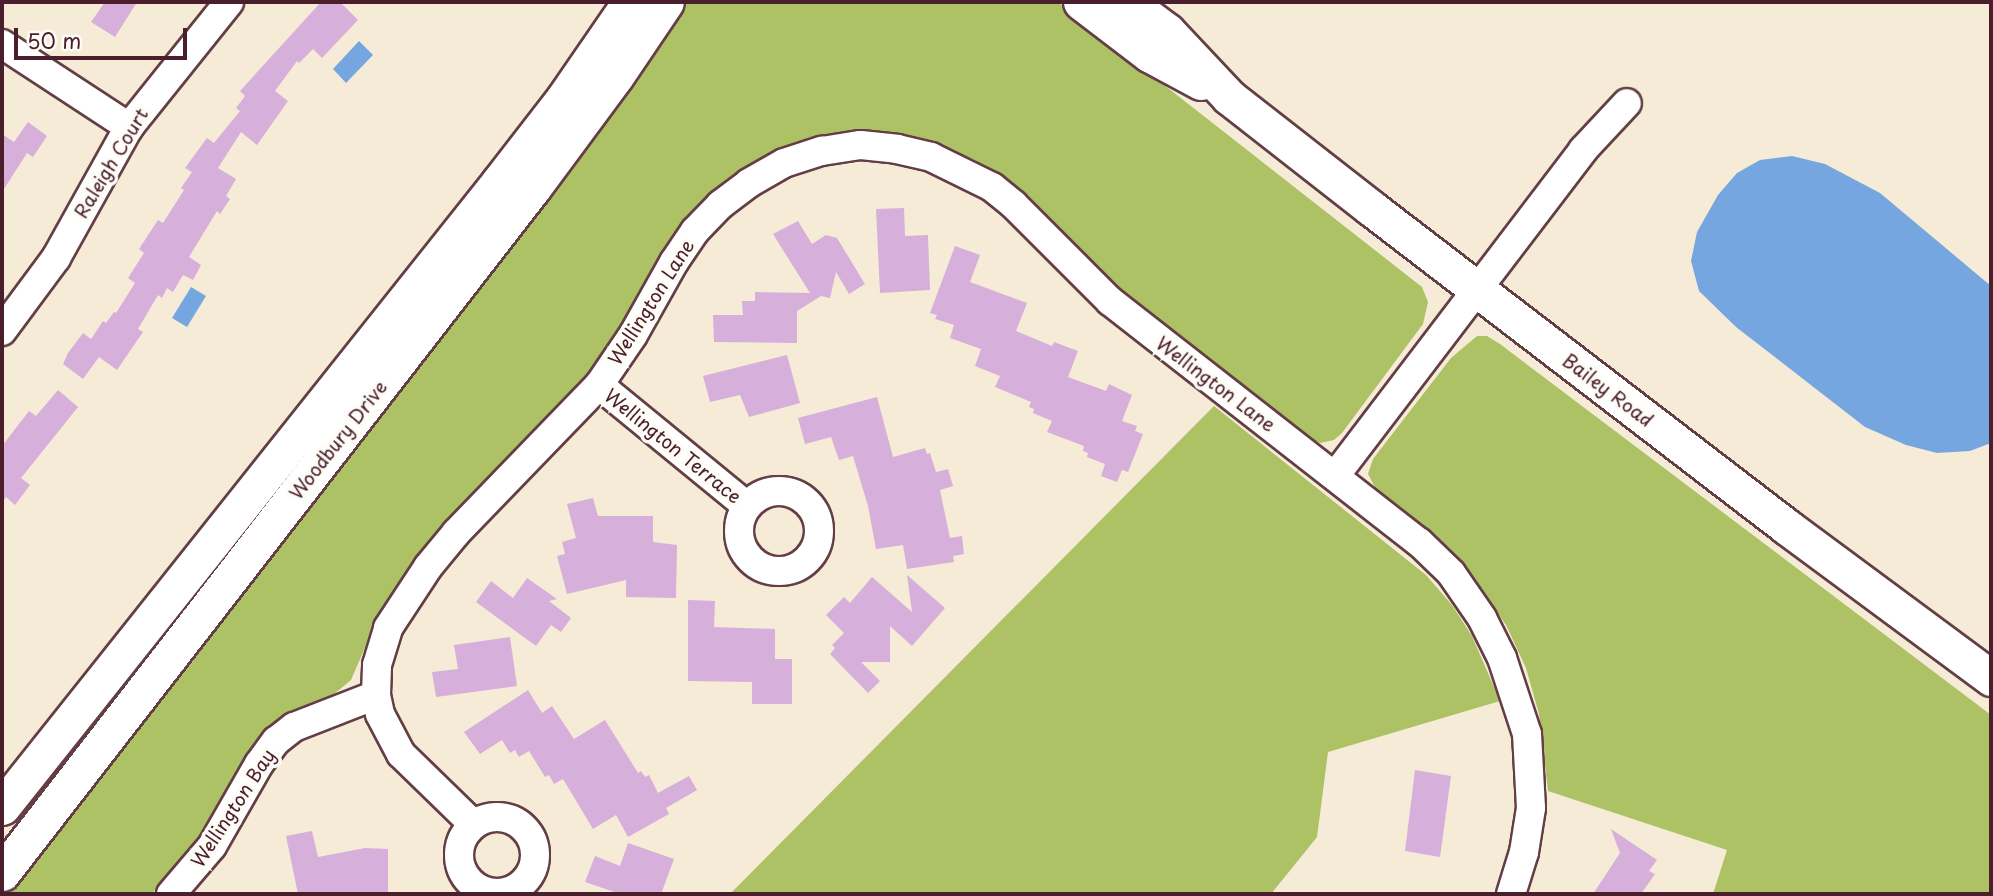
<!DOCTYPE html>
<html>
<head>
<meta charset="utf-8">
<style>
  body { margin:0 }
  #map { position:relative; width:1993px; height:896px; overflow:hidden; background:#f6ebd7; font-family:"Playpen Sans",sans-serif }
  div>[style] { position:absolute }
  [style*='--x'] { left:calc(var(--x)*1px); top:calc(var(--y)*1px); width:calc(var(--w)*1px); rotate:calc(var(--a)*1deg) }
  .green>* { inset:0; background:#adc165 }
  .water>* { inset:0; background:#76a6e0 }
  .building>* { inset:0; background:#d6afda }
  .roads { filter:drop-shadow(2px 0 #643e45) drop-shadow(-2px 0 #643e45) drop-shadow(0 2px #643e45) drop-shadow(0 -2px #643e45) }
  .minor>* { height:28px; margin:-14px; padding:0 14px; transform-origin:14px; border-radius:14px; background:#fff }
  .minor>.ring { margin:-14px; padding:0; box-sizing:content-box; background:none; border:28px solid #fff; border-radius:50% }
  .major>* { height:35px; margin:-17.5px; padding:0 17.5px; transform-origin:17.5px; border-radius:17.5px; background:#fff }
  span { translate:-50% -50%; white-space:nowrap; text-align:center; line-height:1.15; -webkit-text-stroke:7px #fdfcf7; paint-order:stroke }
  .street-label { font-size:19px; color:#4a1f2b }
  .frame { position:absolute; inset:0; border:4px solid #4a1f2b; pointer-events:none }
  .scale { position:absolute; left:14px; top:28px; width:173px; height:32px; box-sizing:border-box; border:4px solid #4a1f2b; border-top:0; padding-left:9px; font-size:21px; line-height:24px; white-space:nowrap; color:#4a1f2b; -webkit-text-stroke:5px #fdfcf7; paint-order:stroke }
</style>
</head>
<body>
<div id="map">
  <div class="green">
    <div style="clip-path:polygon(687px 2px,1058px 2px,1422px 287px,1428px 302px,1423px 324px,1342px 433px,1334px 440px,1320px 443px,1306px 436px,1147px 314px,1104px 277px,1016px 188px,975px 160px,925px 140px,883px 133px,844px 134px,786px 147px,731px 176px,686px 219px,618px 334px,590px 373px,567px 400px,460px 507px,415px 562px,379px 615px,351px 680px,334px 694px,287px 717px,198px 839px,152px 894px,9px 894px,589px 145px)"></div>
    <div style="clip-path:polygon(1477px 336px,1487px 336px,1500px 344px,1991px 715px,1991px 894px,1713px 894px,1727px 850px,1548px 791px,1539px 714px,1526px 668px,1506px 625px,1461px 561px,1435px 535px,1376px 489px,1368px 474px,1373px 459px,1451px 358px)"></div>
    <div style="clip-path:polygon(1214px 406px,1426px 575px,1452px 605px,1472px 636px,1500px 701px,1328px 752px,1317px 837px,1271px 894px,730px 894px)"></div>
    <div style="clip-path:polygon(205px 574px,213px 580px,58px 775px,50px 769px)"></div>
  </div>
  <div class="water">
    <div style="clip-path:polygon(359px 41px,373px 55px,346px 83px,333px 69px)"></div>
    <div style="clip-path:polygon(1792px 156px,1825px 164px,1880px 193px,1991px 286px,1991px 443px,1970px 451px,1937px 453px,1906px 445px,1865px 427px,1736px 327px,1699px 291px,1691px 261px,1697px 232px,1718px 195px,1737px 173px,1760px 160px)"></div>
    <div style="clip-path:polygon(191px 287px,206px 296px,187px 327px,172px 318px)"></div>
  </div>
  <div class="building">
    <div style="clip-path:polygon(105px 2px,137px 2px,115px 37px,91px 22px)"></div>
    <div style="clip-path:polygon(321px 2px,340px 2px,358px 20px,322px 58px,313px 49px,299px 63px,297px 61px,275px 91px,288px 101px,257px 145px,241px 132px,218px 168px,236px 179px,226px 196px,230px 199px,220px 214px,217px 211px,189px 257px,201px 265px,193px 280px,183px 275px,173px 292px,167px 288px,162px 298px,158px 295px,138px 329px,143px 332px,117px 370px,99px 357px,83px 379px,63px 364px,68px 353px,83px 333px,91px 339px,103px 321px,106px 323px,114px 312px,116px 313px,135px 283px,128px 278px,144px 253px,139px 249px,158px 220px,163px 223px,184px 190px,181px 188px,192px 172px,185px 168px,207px 138px,214px 143px,240px 111px,236px 108px,245px 96px,240px 91px)"></div>
    <div style="clip-path:polygon(28px 122px,47px 136px,33px 157px,27px 153px,2px 192px,2px 134px,14px 142px)"></div>
    <div style="clip-path:polygon(904px 208px,905px 236px,928px 235px,930px 290px,880px 293px,876px 209px)"></div>
    <div style="clip-path:polygon(798px 221px,812px 244px,826px 235px,837px 238px,865px 284px,849px 294px,836px 272px,830px 298px,821px 296px,797px 311px,797px 343px,714px 342px,713px 315px,743px 315px,742px 301px,755px 301px,755px 292px,810px 293px,773px 234px)"></div>
    <div style="clip-path:polygon(955px 246px,980px 255px,970px 282px,1027px 303px,1016px 331px,1052px 346px,1054px 342px,1078px 351px,1068px 377px,1106px 391px,1109px 384px,1132px 395px,1122px 421px,1137px 426px,1135px 431px,1143px 434px,1128px 472px,1122px 470px,1117px 482px,1101px 476px,1105px 464px,1087px 457px,1088px 453px,1083px 451px,1084px 446px,1047px 432px,1052px 421px,1033px 413px,1034px 409px,1029px 407px,1031px 402px,995px 387px,1000px 376px,975px 366px,981px 349px,950px 338px,954px 325px,935px 319px,937px 315px,930px 313px)"></div>
    <div style="clip-path:polygon(787px 355px,800px 403px,749px 417px,740px 395px,710px 402px,703px 376px)"></div>
    <div style="clip-path:polygon(58px 390px,78px 407px,21px 478px,30px 485px,15px 505px,6px 497px,2px 503px,2px 446px,29px 411px,36px 416px)"></div>
    <div style="clip-path:polygon(877px 397px,893px 457px,925px 448px,927px 454px,930px 453px,936px 472px,948px 469px,953px 486px,940px 490px,950px 538px,962px 536px,964px 554px,953px 556px,954px 562px,907px 569px,903px 545px,876px 549px,868px 506px,853px 456px,839px 460px,831px 437px,805px 444px,798px 418px)"></div>
    <div style="clip-path:polygon(593px 498px,598px 516px,653px 516px,653px 542px,677px 545px,676px 598px,626px 597px,626px 580px,567px 594px,557px 556px,565px 554px,562px 542px,576px 538px,567px 504px)"></div>
    <div style="clip-path:polygon(907px 575px,945px 608px,912px 646px,890px 626px,890px 662px,861px 662px,880px 681px,868px 693px,830px 654px,835px 648px,832px 645px,844px 633px,826px 615px,844px 597px,850px 603px,872px 577px,912px 612px)"></div>
    <div style="clip-path:polygon(527px 578px,557px 599px,549px 601px,571px 618px,561px 632px,551px 625px,536px 646px,476px 602px,491px 581px,513px 598px)"></div>
    <div style="clip-path:polygon(688px 600px,715px 601px,714px 627px,775px 629px,775px 659px,792px 659px,792px 704px,752px 704px,752px 682px,688px 681px)"></div>
    <div style="clip-path:polygon(510px 637px,517px 686px,436px 697px,432px 672px,458px 669px,454px 645px)"></div>
    <div style="clip-path:polygon(528px 690px,542px 713px,552px 706px,574px 739px,605px 720px,638px 773px,641px 771px,645px 777px,649px 775px,658px 793px,689px 776px,697px 790px,666px 808px,669px 814px,628px 837px,616px 815px,593px 829px,563px 779px,554px 784px,549px 775px,545px 777px,529px 751px,519px 757px,515px 750px,510px 753px,502px 740px,480px 754px,464px 732px)"></div>
    <div style="clip-path:polygon(1415px 770px,1451px 776px,1440px 857px,1405px 851px)"></div>
    <div style="clip-path:polygon(1611px 829px,1657px 860px,1649px 871px,1655px 874px,1641px 894px,1593px 894px,1620px 853px)"></div>
    <div style="clip-path:polygon(312px 831px,318px 857px,365px 848px,388px 849px,388px 894px,298px 894px,286px 836px)"></div>
    <div style="clip-path:polygon(628px 843px,674px 859px,661px 894px,620px 894px,585px 882px,595px 856px,620px 866px)"></div>
  </div>
  <div class="roads">
    <div class="minor">
      <div style="--x:2;--y:44;--w:152;--a:33.2"></div>
      <div style="--x:2;--y:331;--w:91;--a:-53.5"></div>
      <div style="--x:56;--y:258;--w:150;--a:-60.9"></div>
      <div style="--x:129;--y:127;--w:160;--a:-51.3"></div>
      <div style="--x:599;--y:385;--w:191;--a:39.3"></div>
      <div style="--x:1335;--y:476;--w:410;--a:-52.7"></div>
      <div style="--x:1583;--y:150;--w:64;--a:-46.9"></div>
      <div class="ring" style="left:739px;top:491px;width:52px;height:52px"></div>
      <div class="ring" style="left:459px;top:817px;width:48px;height:48px"></div>
      <div style="--x:473;--y:824;--w:100;--a:-135.8"></div>
      <div style="--x:401;--y:754;--w:45;--a:-117.7"></div>
      <div style="--x:380;--y:714;--w:19;--a:-102"></div>
      <div style="--x:376;--y:695;--w:30;--a:-88"></div>
      <div style="--x:377;--y:665;--w:39;--a:-73"></div>
      <div style="--x:388;--y:628;--w:73;--a:-56.7"></div>
      <div style="--x:428;--y:567;--w:44;--a:-50.5"></div>
      <div style="--x:456;--y:533;--w:206;--a:-46"></div>
      <div style="--x:599;--y:385;--w:60;--a:-55.8"></div>
      <div style="--x:633;--y:335;--w:84;--a:-60.7"></div>
      <div style="--x:674;--y:262;--w:37;--a:-56"></div>
      <div style="--x:695;--y:231;--w:36;--a:-46"></div>
      <div style="--x:720;--y:205;--w:36;--a:-37"></div>
      <div style="--x:749;--y:183;--w:40;--a:-29.7"></div>
      <div style="--x:784;--y:163;--w:40;--a:-18"></div>
      <div style="--x:822;--y:151;--w:39;--a:-9"></div>
      <div style="--x:861;--y:145;--w:36;--a:6"></div>
      <div style="--x:897;--y:149;--w:35;--a:13"></div>
      <div style="--x:931;--y:157;--w:68;--a:26.2"></div>
      <div style="--x:992;--y:187;--w:28;--a:39"></div>
      <div style="--x:1014;--y:205;--w:136;--a:45"></div>
      <div style="--x:1110;--y:301;--w:392;--a:38"></div>
      <div style="--x:1419;--y:542;--w:45;--a:44.1"></div>
      <div style="--x:1451;--y:573;--w:55;--a:55.4"></div>
      <div style="--x:1482;--y:618;--w:45;--a:63.4"></div>
      <div style="--x:1502;--y:658;--w:80;--a:71.8"></div>
      <div style="--x:1527;--y:734;--w:74;--a:86.9"></div>
      <div style="--x:1531;--y:808;--w:45;--a:99"></div>
      <div style="--x:1524;--y:852;--w:44;--a:107.2"></div>
      <div style="--x:171;--y:894;--w:63;--a:-49.5"></div>
      <div style="--x:212;--y:846;--w:95;--a:-60.2"></div>
      <div style="--x:259;--y:764;--w:29;--a:-54"></div>
      <div style="--x:276;--y:741;--w:23;--a:-38"></div>
      <div style="--x:294;--y:727;--w:88;--a:-21.3"></div>
    </div>
    <div class="major">
      <div style="--x:1081;--y:2;--w:86;--a:37.4"></div>
      <div style="--x:1149;--y:54;--w:59;--a:28.3"></div>
      <div style="--x:1128;--y:2;--w:49;--a:36.6"></div>
      <div style="--x:1167;--y:31;--w:91;--a:46.8"></div>
      <div style="--x:1229;--y:97;--w:180;--a:38"></div>
      <div style="--x:1371;--y:208;--w:524;--a:37.48"></div>
      <div style="--x:1787;--y:527;--w:254;--a:36.5"></div>
      <div style="--x:2;--y:807;--w:799;--a:-51.51"></div>
      <div style="--x:499;--y:182;--w:106;--a:-52.3"></div>
      <div style="--x:564;--y:98;--w:116;--a:-55.5"></div>
      <div style="--x:2;--y:873;--w:867;--a:-52.22"></div>
      <div style="--x:533;--y:188;--w:139;--a:-53.5"></div>
      <div style="--x:616;--y:76;--w:89;--a:-56"></div>
    </div>
  </div>
  <div class="street-label">
    <span style="left:111px;top:163px;rotate:-59deg">Raleigh Court</span>
    <span style="left:651px;top:302px;rotate:-58deg">Wellington Lane</span>
    <span style="left:1216px;top:384px;rotate:37deg">Wellington Lane</span>
    <span style="left:1608px;top:390px;rotate:37deg">Bailey Road</span>
    <span style="left:338px;top:440px;rotate:-52deg">Woodbury Drive</span>
    <span style="left:673px;top:446px;rotate:39deg">Wellington Terrace</span>
    <span style="left:233px;top:808px;rotate:-57deg">Wellington Bay</span>
  </div>
  <div class="frame"></div>
  <div class="scale">50 m</div>
</div>
</body>
</html>
